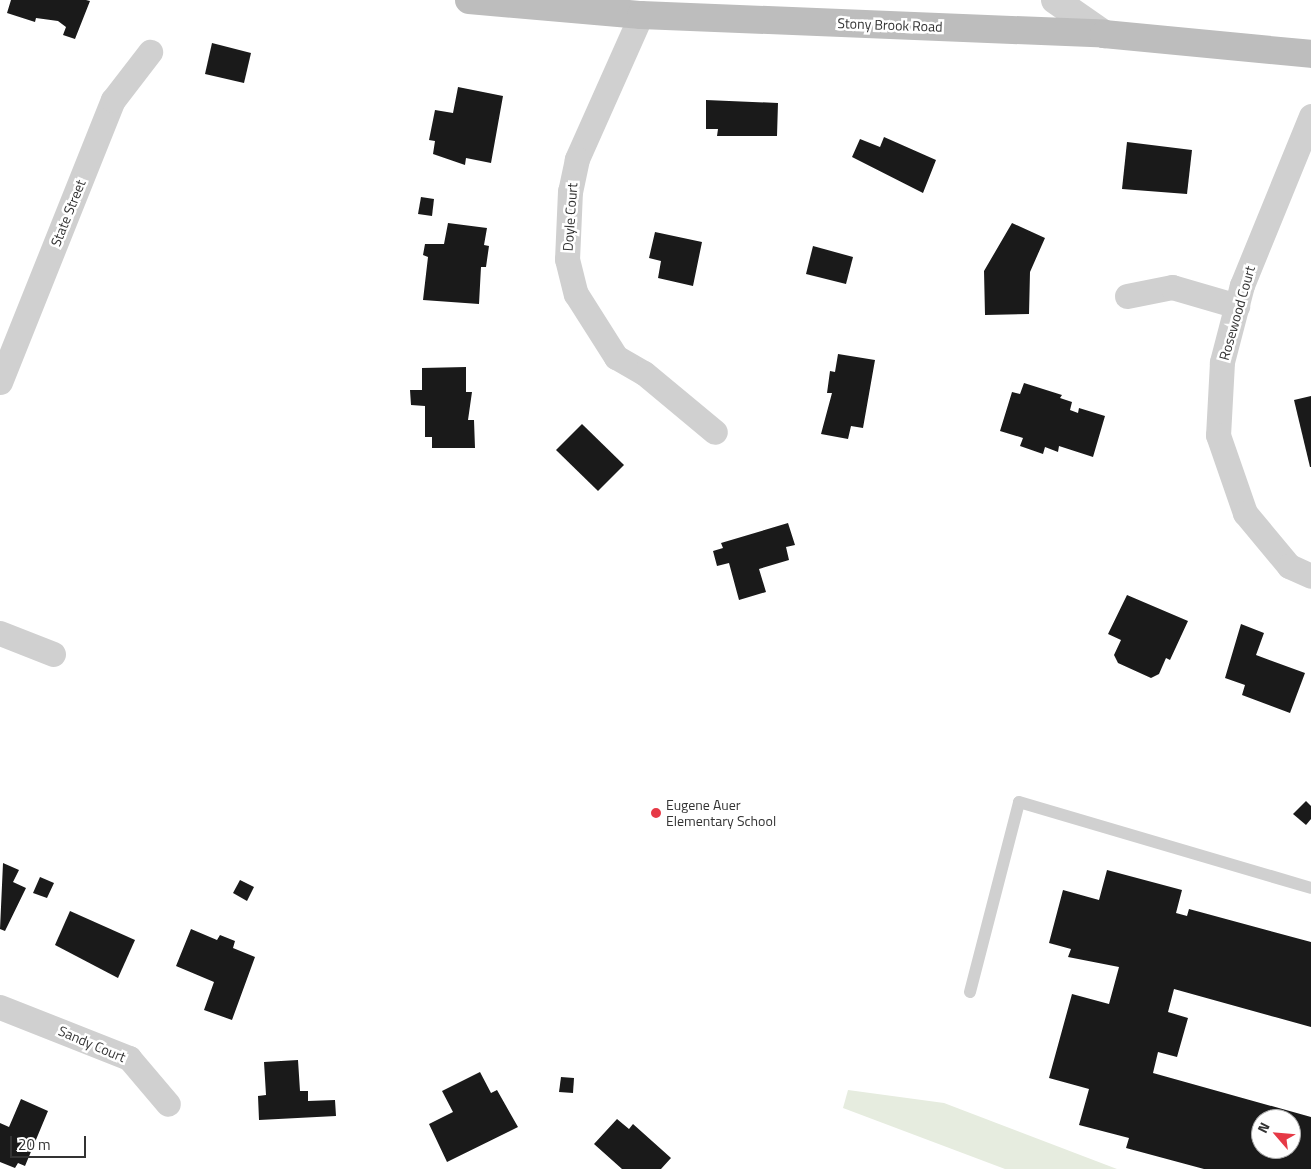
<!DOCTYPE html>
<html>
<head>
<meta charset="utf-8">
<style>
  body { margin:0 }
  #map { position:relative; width:1311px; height:1169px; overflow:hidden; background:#fff; font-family:"Titillium Web",sans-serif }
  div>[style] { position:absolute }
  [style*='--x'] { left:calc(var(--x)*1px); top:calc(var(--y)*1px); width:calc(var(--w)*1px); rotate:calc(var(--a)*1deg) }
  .green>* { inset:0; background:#e6ecdf }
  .building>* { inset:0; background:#1a1a1a }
  .service>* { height:12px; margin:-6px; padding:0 6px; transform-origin:6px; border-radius:6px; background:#d0d0d0 }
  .minor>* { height:25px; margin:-12.5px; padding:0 12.5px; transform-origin:12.5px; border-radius:12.5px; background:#d0d0d0 }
  .tertiary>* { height:28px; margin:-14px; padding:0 14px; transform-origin:14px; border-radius:14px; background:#d0d0d0 }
  .secondary>* { height:28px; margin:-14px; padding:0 14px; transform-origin:14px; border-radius:14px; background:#bdbdbd }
  .dots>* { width:14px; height:14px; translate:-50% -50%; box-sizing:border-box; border:2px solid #fff; border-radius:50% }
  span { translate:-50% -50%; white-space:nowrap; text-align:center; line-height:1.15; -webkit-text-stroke:5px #fff; paint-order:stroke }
  .street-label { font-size:14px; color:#333 }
  .poi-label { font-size:14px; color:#333 }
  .left { translate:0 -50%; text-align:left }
  .north { position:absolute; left:1251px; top:1109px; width:50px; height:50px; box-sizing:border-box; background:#fff; border:1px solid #adadad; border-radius:50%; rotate:297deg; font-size:14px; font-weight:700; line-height:20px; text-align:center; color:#333 }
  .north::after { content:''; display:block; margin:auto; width:18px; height:22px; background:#e63946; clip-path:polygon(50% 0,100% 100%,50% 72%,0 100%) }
  .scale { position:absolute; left:10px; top:1136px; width:76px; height:22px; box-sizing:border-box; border:2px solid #333; border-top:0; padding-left:6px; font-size:15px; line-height:18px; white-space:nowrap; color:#333; -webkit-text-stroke:4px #fff; paint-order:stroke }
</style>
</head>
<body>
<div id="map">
  <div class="green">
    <div style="clip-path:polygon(848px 1090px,944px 1103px,1117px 1169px,1005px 1169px,843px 1108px)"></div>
  </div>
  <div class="building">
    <div style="clip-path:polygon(11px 0,86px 0,90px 1px,75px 39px,63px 35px,66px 27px,58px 21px,36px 18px,35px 22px,7px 13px)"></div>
    <div style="clip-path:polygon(212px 43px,251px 53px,244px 83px,205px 74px)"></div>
    <div style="clip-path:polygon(458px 87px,503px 96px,491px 163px,466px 158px,465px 165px,433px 154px,435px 141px,429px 140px,435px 110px,453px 113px)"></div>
    <div style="clip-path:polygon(706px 100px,778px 103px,777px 136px,717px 136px,718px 129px,706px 129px)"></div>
    <div style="clip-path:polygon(884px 137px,936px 160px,923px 193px,852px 157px,860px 139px,880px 147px)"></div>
    <div style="clip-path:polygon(1127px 142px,1192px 150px,1187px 194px,1122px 189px)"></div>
    <div style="clip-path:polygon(421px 197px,434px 199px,432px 216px,418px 214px)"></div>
    <div style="clip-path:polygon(448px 223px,487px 228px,484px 245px,489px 246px,486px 267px,481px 267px,479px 304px,423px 300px,428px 257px,423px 255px,425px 244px,444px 244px)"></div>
    <div style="clip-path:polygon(1012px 223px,1045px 238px,1030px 272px,1029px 314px,985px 315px,984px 271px)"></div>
    <div style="clip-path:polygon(655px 232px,702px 242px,693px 286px,658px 278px,661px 261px,649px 258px)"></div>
    <div style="clip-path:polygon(813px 246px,853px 257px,846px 284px,806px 274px)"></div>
    <div style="clip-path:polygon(838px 354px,875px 360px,863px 428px,851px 426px,848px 439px,821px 434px,832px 393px,827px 393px,830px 371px,835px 372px)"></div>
    <div style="clip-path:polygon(466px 367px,466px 392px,472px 392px,468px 420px,474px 420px,475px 448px,432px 448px,432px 437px,425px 437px,425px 406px,411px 405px,410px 390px,422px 390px,422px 368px)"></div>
    <div style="clip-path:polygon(1024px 383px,1062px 395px,1060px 398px,1072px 402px,1070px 410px,1078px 413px,1079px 408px,1105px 416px,1093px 457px,1059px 446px,1058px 452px,1045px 447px,1043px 454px,1020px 446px,1023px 438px,1000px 431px,1012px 392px,1020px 394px)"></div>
    <div style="clip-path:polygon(1311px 396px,1311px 467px,1310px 467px,1294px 400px)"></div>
    <div style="clip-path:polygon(582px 424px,624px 465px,598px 491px,556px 450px)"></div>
    <div style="clip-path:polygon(788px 523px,795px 545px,786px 547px,789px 560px,759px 569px,766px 592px,739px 600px,729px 563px,717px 566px,713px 551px,723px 548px,721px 543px)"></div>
    <div style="clip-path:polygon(1127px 595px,1188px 621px,1170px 660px,1166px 658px,1159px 674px,1151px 678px,1118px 663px,1114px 655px,1121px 640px,1108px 634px)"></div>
    <div style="clip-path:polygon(1241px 624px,1264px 633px,1256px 655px,1305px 673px,1290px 713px,1242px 695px,1245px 685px,1225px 678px)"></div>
    <div style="clip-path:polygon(1306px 801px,1311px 806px,1311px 819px,1306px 825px,1293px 814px)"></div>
    <div style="clip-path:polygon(3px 863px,19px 870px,13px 882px,26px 888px,5px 931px,0 929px)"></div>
    <div style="clip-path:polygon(evenodd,1107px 870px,1182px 890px,1176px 913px,1187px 916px,1189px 909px,1311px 942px,1311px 1027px,1174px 989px,1168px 1012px,1188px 1018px,1177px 1057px,1158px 1052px,1153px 1073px,1311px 1117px,1311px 1169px,1204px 1169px,1126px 1148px,1129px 1138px,1079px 1125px,1089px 1089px,1049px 1078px,1072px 994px,1109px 1004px,1119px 967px,1068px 957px,1071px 949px,1049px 943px,1063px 890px,1099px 900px,1107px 870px,1261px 1119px,1291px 1119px,1291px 1149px,1261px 1149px,1261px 1119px)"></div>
    <div style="clip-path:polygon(40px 877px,54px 883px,47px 898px,33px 893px)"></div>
    <div style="clip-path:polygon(240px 880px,254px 887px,247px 901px,233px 893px)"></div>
    <div style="clip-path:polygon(70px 911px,135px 940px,118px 978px,55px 945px)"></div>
    <div style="clip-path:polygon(191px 929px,217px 940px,220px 935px,235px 941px,233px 948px,255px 957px,232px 1020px,204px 1010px,214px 982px,176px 966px)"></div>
    <div style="clip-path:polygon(298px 1060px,300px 1091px,308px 1091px,308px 1101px,335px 1100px,336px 1116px,259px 1120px,258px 1096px,266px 1095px,264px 1062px)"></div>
    <div style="clip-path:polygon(480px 1072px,491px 1093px,497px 1090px,518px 1127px,447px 1162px,429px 1124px,453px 1112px,442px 1091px)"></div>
    <div style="clip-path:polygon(561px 1077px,574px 1078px,573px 1093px,559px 1092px)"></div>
    <div style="clip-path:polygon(21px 1099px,48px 1111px,25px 1166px,18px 1163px,15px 1168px,0 1162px,0 1123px,9px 1127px)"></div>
    <div style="clip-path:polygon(617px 1119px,629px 1129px,633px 1124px,671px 1158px,661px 1169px,622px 1169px,594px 1144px)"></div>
  </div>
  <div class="service">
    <div style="--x:970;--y:992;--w:196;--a:-75.5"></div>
    <div style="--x:1019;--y:802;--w:304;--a:16.4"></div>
  </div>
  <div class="minor">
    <div style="--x:641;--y:15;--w:158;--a:114"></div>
    <div style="--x:577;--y:159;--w:33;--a:102"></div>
    <div style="--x:570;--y:191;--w:68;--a:92.5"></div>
    <div style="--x:567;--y:259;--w:36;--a:76"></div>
    <div style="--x:576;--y:294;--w:75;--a:57.6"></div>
    <div style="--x:616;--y:357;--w:32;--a:30"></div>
    <div style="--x:644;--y:373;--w:92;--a:39.7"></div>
    <div style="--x:1311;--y:116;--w:183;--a:112.2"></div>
    <div style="--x:1242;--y:285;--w:80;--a:104.6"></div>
    <div style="--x:1222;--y:362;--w:73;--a:93.1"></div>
    <div style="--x:1218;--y:435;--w:83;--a:70.9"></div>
    <div style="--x:1245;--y:513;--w:69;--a:50.3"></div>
    <div style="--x:1289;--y:566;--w:24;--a:24"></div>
    <div style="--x:1127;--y:296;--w:46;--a:-11.3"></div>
    <div style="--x:1172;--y:287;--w:68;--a:16.3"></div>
    <div style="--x:0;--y:382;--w:304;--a:-68.2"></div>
    <div style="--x:113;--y:100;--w:61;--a:-52.4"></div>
    <div style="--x:0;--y:633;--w:57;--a:21.6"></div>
    <div style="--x:0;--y:1007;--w:139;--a:21.6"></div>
    <div style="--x:129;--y:1058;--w:60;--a:49.7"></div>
  </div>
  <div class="tertiary">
    <div style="--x:1055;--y:0;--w:60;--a:34.8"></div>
  </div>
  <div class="secondary">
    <div style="--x:469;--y:0;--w:173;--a:5"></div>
    <div style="--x:641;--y:15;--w:463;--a:2.3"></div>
    <div style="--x:1104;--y:34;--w:208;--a:5.5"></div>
  </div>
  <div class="dots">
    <div style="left:656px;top:813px;background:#e63946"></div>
  </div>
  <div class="street-label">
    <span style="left:890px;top:25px;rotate:2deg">Stony Brook Road</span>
    <span style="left:68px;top:213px;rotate:-68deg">State Street</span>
    <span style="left:570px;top:217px;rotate:-86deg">Doyle Court</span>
    <span style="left:1237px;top:313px;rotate:-74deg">Rosewood Court</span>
    <span style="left:92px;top:1044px;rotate:23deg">Sandy Court</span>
  </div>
  <div class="poi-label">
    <span class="left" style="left:666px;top:813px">Eugene Auer<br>Elementary School</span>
  </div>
  <div class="north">N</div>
  <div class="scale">20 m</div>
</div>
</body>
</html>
